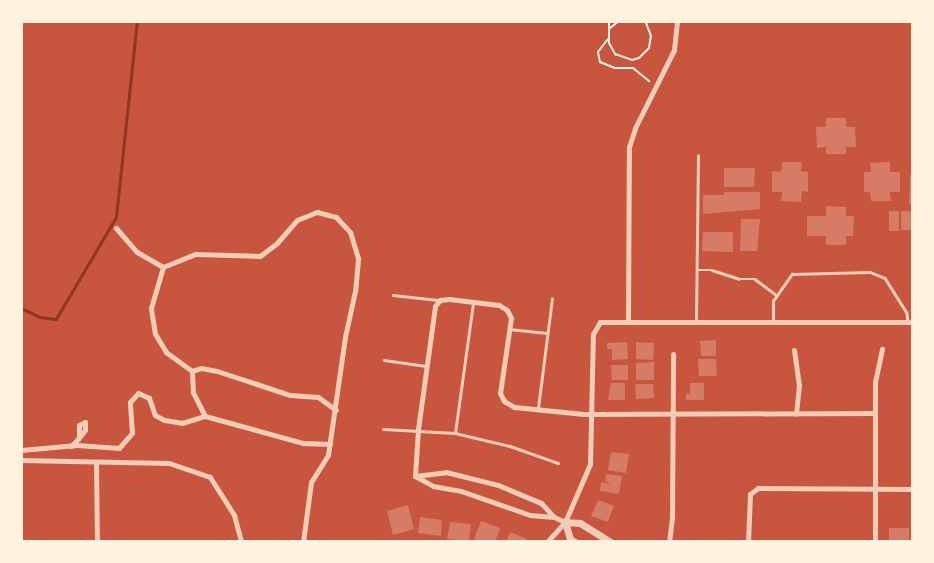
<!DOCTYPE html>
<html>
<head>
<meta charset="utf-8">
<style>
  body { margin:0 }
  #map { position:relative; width:934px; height:563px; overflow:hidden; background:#c8553d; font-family:"PT Sans",sans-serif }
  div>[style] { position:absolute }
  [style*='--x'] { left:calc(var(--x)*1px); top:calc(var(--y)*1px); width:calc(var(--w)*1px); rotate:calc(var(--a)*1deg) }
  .stream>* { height:2.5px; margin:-1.25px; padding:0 1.25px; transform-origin:1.25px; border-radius:1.25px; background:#8f3625 }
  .building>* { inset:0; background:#d67c66 }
  .path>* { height:2px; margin:-1px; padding:0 1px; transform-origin:1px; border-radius:1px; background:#fff3e0 }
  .service>* { height:2.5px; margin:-1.25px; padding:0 1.25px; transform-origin:1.25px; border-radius:1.25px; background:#f1ccb7 }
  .minor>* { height:5px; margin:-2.5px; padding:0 2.5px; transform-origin:2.5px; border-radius:2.5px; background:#f1ccb7 }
  .tertiary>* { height:7px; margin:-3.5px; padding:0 3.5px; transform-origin:3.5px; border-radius:3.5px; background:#f1ccb7 }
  span { translate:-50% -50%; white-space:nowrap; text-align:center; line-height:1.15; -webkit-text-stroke:5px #fff3e0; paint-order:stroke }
  .frame { position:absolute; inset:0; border:23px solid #fff3e0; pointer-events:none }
</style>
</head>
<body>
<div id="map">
  <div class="stream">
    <div style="--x:21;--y:308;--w:21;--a:25"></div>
    <div style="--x:40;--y:317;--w:16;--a:7"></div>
    <div style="--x:56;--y:319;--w:118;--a:-59.5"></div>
    <div style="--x:116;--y:217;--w:197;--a:-83.9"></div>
  </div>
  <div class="building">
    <div style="clip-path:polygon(826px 118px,846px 118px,846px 127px,855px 127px,856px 147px,846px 147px,846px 154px,826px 154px,826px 147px,817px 148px,816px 127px,826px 127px)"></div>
    <div style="clip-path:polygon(782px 162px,802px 162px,801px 171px,808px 172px,808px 192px,802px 191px,801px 202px,781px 201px,782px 192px,772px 192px,772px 171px,781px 172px)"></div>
    <div style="clip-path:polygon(890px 162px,890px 172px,900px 172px,900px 192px,890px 192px,891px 201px,871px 201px,870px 192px,864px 192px,864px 172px,871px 172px,870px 163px)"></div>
    <div style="clip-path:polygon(724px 168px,755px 168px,754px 187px,724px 187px)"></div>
    <div style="clip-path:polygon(910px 174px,913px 174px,913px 204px,909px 204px)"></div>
    <div style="clip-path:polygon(724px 192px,760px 192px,760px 209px,703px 214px,703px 195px,724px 195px)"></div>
    <div style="clip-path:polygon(826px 206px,846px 207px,846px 216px,854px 216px,853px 236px,846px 236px,846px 245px,826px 245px,826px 236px,807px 236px,807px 216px,826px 216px)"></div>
    <div style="clip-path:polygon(889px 211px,899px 211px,899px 231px,889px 231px)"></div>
    <div style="clip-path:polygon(901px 211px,913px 211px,913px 230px,901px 230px)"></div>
    <div style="clip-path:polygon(741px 219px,760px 219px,757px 251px,740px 251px)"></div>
    <div style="clip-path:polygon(703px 232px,733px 232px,733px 252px,702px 251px)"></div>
    <div style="clip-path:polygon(716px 340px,716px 356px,701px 356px,700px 341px)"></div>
    <div style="clip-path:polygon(627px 342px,628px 359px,612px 360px,612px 349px,607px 349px,607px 343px)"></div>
    <div style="clip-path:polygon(636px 342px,654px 343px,653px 360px,636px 359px)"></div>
    <div style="clip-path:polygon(698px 359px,716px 359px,717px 376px,699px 376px)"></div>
    <div style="clip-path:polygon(654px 362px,654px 380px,636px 380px,636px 363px)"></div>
    <div style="clip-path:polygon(611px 365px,628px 365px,628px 380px,612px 380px)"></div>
    <div style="clip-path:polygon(611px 383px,625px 383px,625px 400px,608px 400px)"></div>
    <div style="clip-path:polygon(690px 383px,704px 383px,704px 400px,686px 400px,686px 394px,690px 394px)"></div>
    <div style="clip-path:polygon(635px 384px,653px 384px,654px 398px,636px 399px)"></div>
    <div style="clip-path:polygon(611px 452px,629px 454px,626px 473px,608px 470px)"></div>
    <div style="clip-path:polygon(606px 474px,622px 476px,619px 494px,600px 491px,601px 482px,611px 484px,605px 481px)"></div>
    <div style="clip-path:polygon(598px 500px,614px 506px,608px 522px,591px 516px)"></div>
    <div style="clip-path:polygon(408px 505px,414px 529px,393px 535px,387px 511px)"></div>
    <div style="clip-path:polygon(420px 517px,442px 520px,441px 536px,418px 533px)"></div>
    <div style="clip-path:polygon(481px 521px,500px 528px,495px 542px,473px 542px)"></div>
    <div style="clip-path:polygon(450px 522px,471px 524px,469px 541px,447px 539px)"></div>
    <div style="clip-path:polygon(889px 528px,909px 528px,909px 542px,889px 542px)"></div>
    <div style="clip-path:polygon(510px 532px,527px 539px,526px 542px,506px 542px)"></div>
  </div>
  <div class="path">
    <div style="--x:609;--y:21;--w:8;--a:90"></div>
    <div style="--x:609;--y:29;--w:13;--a:-39"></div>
    <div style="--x:641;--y:21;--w:6;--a:0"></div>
    <div style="--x:609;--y:29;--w:14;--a:90"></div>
    <div style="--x:609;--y:43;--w:13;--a:61"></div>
    <div style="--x:615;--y:54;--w:18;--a:19"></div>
    <div style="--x:632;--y:60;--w:7;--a:-16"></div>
    <div style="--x:639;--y:58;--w:14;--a:-45"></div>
    <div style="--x:649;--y:48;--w:12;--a:-81"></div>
    <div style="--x:651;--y:36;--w:14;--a:-111"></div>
    <div style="--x:608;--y:39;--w:16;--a:128"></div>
    <div style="--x:598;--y:52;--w:10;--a:79"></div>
    <div style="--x:600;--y:62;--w:16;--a:22"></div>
    <div style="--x:615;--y:68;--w:18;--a:0"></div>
    <div style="--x:633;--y:68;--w:21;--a:39"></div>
  </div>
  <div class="service">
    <div style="--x:698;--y:270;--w:14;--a:0"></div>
    <div style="--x:712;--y:270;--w:28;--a:18"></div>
    <div style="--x:739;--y:279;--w:16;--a:0"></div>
    <div style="--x:755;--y:279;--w:26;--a:37"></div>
    <div style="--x:393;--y:295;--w:45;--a:6.3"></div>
    <div style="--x:696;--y:320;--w:164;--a:-89.3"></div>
    <div style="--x:773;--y:322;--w:21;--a:-90"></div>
    <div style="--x:773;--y:301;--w:33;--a:-55"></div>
    <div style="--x:792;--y:274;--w:78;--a:-1.5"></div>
    <div style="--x:870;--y:272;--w:16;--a:22"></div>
    <div style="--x:885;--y:278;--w:41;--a:57.8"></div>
    <div style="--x:907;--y:313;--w:9;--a:84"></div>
    <div style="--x:509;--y:329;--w:38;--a:6"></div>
    <div style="--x:384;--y:360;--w:42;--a:8.1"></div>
    <div style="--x:538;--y:408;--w:110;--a:-82.7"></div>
    <div style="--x:383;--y:429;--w:72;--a:3.2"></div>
    <div style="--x:455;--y:433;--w:57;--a:13.3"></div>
    <div style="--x:510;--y:446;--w:51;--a:19.5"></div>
    <div style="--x:455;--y:433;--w:130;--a:-82.1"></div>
  </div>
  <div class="minor">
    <div style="--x:116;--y:228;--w:32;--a:49"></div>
    <div style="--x:137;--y:252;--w:30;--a:30"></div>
    <div style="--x:163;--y:267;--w:35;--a:-22"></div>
    <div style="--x:196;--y:254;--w:64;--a:1.8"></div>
    <div style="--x:260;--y:256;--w:21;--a:-37"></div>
    <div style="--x:277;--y:243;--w:30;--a:-49"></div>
    <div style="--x:297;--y:220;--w:22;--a:-22"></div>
    <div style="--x:317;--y:212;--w:20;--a:15"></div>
    <div style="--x:336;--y:217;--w:21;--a:47"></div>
    <div style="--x:350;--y:232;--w:28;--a:73"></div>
    <div style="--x:358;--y:259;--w:32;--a:95"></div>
    <div style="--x:355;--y:291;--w:47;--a:102.3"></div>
    <div style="--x:345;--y:337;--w:119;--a:98.2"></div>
    <div style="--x:328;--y:455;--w:32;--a:122"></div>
    <div style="--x:311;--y:482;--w:61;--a:97.6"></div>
    <div style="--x:628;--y:322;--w:175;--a:-89.7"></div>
    <div style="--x:629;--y:147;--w:20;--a:-72"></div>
    <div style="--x:635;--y:128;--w:87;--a:-63.4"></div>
    <div style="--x:674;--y:50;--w:29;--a:-84"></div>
    <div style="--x:794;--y:350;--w:35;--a:82"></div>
    <div style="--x:799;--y:385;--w:29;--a:96"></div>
    <div style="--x:192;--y:371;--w:9;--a:-18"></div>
    <div style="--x:201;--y:368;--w:16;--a:11"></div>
    <div style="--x:217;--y:371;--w:77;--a:18.2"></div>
    <div style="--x:290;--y:395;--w:28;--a:4"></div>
    <div style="--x:318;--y:397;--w:22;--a:36"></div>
    <div style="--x:205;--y:416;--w:102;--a:15.4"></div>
    <div style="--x:303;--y:443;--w:27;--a:2"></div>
    <div style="--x:71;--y:446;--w:10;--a:-45"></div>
    <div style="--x:78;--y:439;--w:11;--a:-52"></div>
    <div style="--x:85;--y:430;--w:8;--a:-90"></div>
    <div style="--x:85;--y:422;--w:7;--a:153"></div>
    <div style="--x:79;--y:425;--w:11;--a:90"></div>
    <div style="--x:21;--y:450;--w:56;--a:-5.1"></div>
    <div style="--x:77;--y:445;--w:42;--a:4.1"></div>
    <div style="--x:119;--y:448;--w:20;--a:-49"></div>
    <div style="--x:132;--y:433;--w:31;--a:-94"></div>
    <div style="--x:130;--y:402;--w:12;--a:-48"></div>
    <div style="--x:138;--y:393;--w:12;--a:24"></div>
    <div style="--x:149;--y:398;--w:18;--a:71"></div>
    <div style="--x:155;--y:415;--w:10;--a:29"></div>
    <div style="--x:164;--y:420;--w:18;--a:9"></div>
    <div style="--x:182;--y:423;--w:24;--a:-17"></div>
    <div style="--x:205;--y:416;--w:27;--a:-117"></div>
    <div style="--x:193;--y:392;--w:21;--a:-93"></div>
    <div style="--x:192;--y:371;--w:32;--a:-144"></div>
    <div style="--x:166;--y:352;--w:21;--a:-121"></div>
    <div style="--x:155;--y:334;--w:26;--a:-99"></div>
    <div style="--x:151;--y:308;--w:43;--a:-73.7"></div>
    <div style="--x:21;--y:460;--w:148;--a:1.2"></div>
    <div style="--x:169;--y:463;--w:43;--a:18.9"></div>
    <div style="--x:210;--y:477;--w:45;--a:57.7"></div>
    <div style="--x:234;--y:515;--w:28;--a:75"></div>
    <div style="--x:96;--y:462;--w:80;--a:89.3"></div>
    <div style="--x:415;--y:476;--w:47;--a:-86.3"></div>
    <div style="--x:418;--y:429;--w:124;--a:-82.1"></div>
    <div style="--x:435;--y:306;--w:8;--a:-50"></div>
    <div style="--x:440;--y:300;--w:9;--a:-6"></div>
    <div style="--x:449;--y:299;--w:50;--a:6.8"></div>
    <div style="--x:499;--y:305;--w:9;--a:32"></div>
    <div style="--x:507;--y:310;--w:9;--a:63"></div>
    <div style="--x:511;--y:318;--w:76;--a:98.3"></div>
    <div style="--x:500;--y:393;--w:9;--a:63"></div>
    <div style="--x:504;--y:401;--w:12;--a:31"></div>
    <div style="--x:514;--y:407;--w:70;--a:5.7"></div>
    <div style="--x:584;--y:414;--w:291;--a:-0.2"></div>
    <div style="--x:415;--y:476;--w:21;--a:29"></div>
    <div style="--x:433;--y:486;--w:28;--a:10"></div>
    <div style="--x:461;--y:491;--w:73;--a:19.2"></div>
    <div style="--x:530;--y:515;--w:24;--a:5"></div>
    <div style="--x:554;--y:517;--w:12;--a:24"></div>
    <div style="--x:415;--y:476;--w:31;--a:-7"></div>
    <div style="--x:446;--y:472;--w:54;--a:14"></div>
    <div style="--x:498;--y:485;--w:47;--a:22.7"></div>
    <div style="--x:541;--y:503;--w:19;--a:47"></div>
    <div style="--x:547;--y:542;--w:27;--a:-48"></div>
    <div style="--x:565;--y:522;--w:63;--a:-66.7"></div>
    <div style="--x:590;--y:464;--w:130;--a:-88.7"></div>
    <div style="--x:593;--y:334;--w:14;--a:-60"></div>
    <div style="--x:600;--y:322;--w:313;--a:0"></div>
    <div style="--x:669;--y:542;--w:26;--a:-83"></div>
    <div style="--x:672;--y:516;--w:162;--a:-89.6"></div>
    <div style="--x:748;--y:542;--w:48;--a:-87.6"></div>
    <div style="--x:750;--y:494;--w:10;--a:-37"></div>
    <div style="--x:758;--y:488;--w:155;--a:0.4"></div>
    <div style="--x:875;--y:542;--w:160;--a:-90"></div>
    <div style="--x:875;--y:382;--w:34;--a:-78"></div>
  </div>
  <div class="tertiary">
    <div style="--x:575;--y:542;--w:6;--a:-149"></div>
    <div style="--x:570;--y:539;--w:18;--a:-106"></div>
    <div style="--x:565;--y:522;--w:15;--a:4"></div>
    <div style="--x:580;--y:523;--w:36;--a:32"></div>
  </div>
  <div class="frame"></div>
</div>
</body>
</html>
